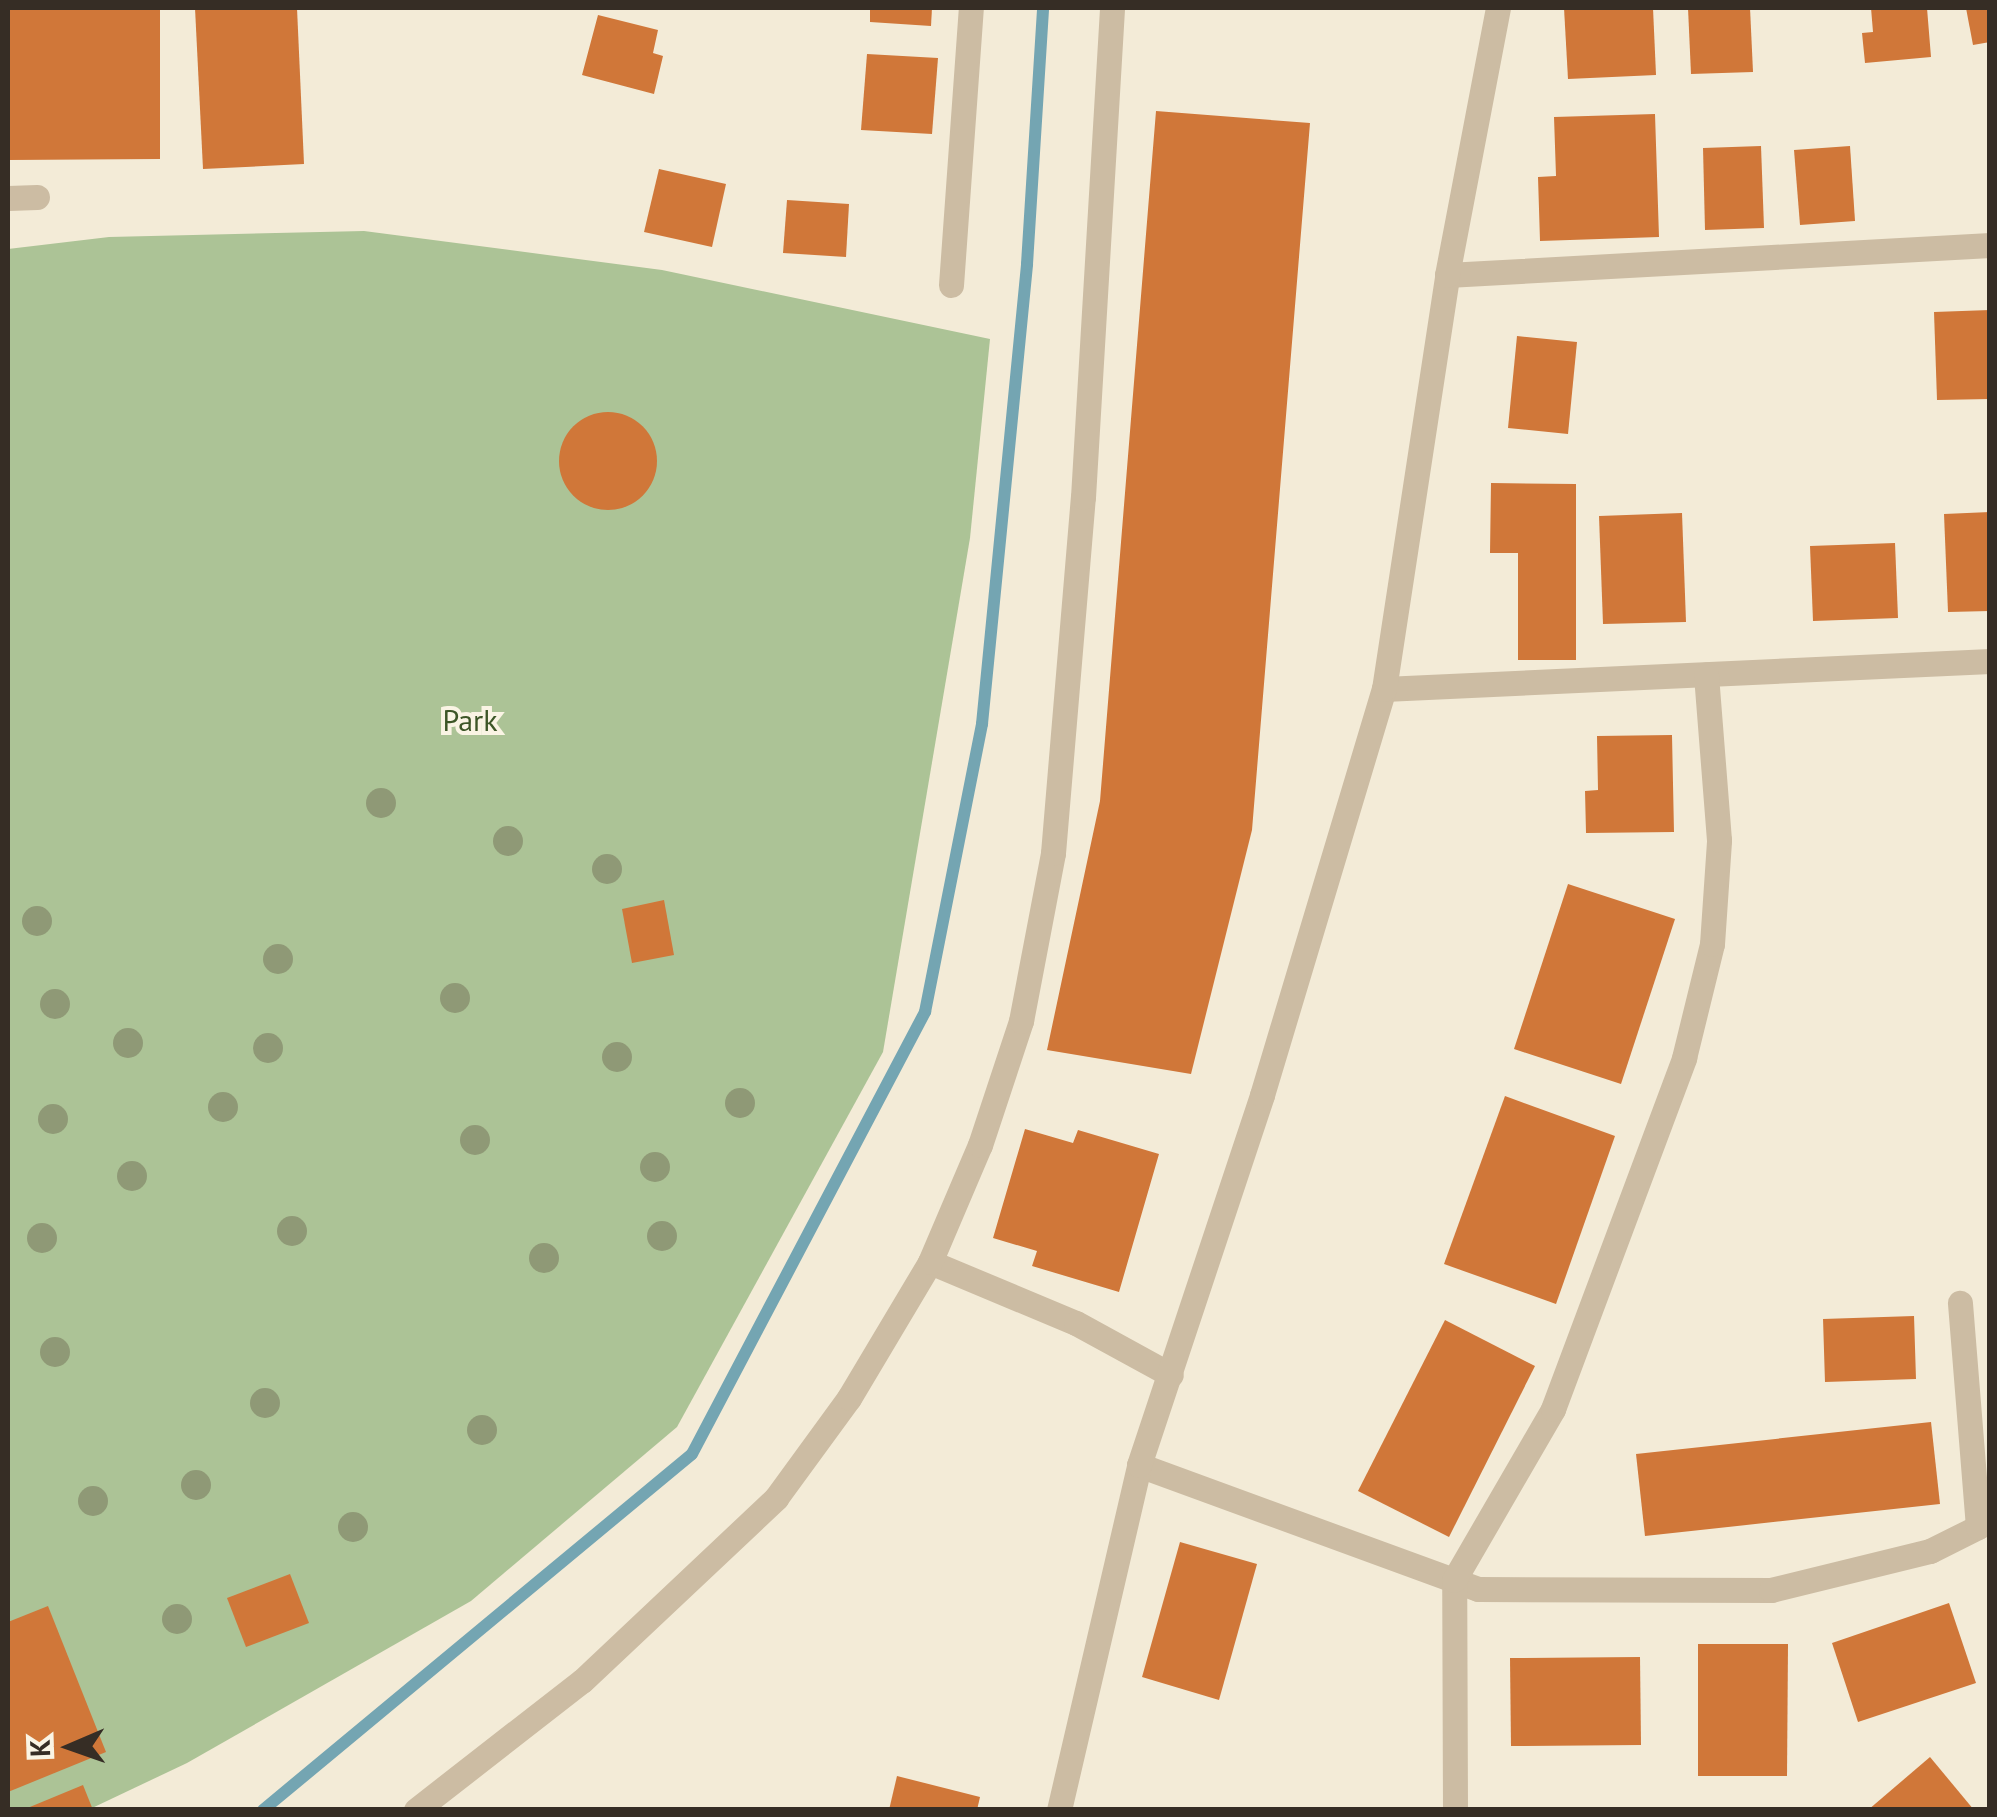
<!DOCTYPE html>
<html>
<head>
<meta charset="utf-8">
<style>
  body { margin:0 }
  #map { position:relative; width:1997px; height:1817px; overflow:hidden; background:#f3ebd7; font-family:"PT Sans",sans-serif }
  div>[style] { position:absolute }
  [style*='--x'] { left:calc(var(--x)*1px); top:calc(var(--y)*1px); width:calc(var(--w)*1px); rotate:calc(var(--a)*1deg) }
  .green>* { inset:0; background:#acc396 }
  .stream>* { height:12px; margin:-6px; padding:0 6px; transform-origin:6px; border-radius:6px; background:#74a5b2 }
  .building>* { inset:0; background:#d07739 }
  .round { border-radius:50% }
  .minor>* { height:25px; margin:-12.5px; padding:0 12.5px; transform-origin:12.5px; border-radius:12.5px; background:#ccbca3 }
  .trees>* { width:30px; height:30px; margin:-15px; border-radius:50%; background:#8f9976 }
  span { translate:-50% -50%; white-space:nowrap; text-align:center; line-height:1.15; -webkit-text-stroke:8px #faf4e4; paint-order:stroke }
  .park-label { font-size:30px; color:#3d5627 }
  .frame { position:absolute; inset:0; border:10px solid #362d25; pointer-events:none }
  .north { position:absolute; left:20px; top:1697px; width:100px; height:100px; -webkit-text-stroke:8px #faf4e4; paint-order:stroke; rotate:268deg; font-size:28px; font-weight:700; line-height:40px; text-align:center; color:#362d25 }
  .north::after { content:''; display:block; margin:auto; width:35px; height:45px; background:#362d25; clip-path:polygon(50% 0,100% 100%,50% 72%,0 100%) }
</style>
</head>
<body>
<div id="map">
  <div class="green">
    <div style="clip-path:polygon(364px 231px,662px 270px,990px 339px,970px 538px,883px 1052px,677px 1427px,471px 1601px,187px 1763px,90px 1809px,8px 1809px,8px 249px,109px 237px)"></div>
  </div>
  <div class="stream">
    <div style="--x:263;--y:1810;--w:557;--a:-39.69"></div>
    <div style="--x:692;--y:1454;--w:500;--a:-62.2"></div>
    <div style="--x:925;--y:1012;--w:294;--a:-78.8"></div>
    <div style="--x:982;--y:724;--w:462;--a:-84.4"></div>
    <div style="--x:1027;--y:264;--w:256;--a:-86.4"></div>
  </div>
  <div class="building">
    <div style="clip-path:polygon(8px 8px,160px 8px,160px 159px,8px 160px)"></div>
    <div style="clip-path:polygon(195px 8px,297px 8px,304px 164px,203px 169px)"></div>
    <div style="clip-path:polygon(870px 8px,932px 8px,931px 26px,870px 22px)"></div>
    <div style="clip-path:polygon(1564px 8px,1653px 8px,1656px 75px,1568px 79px)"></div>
    <div style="clip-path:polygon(1688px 8px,1750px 8px,1753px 72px,1691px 74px)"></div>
    <div style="clip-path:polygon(1871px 8px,1927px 8px,1931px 57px,1865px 63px,1862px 33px,1873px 32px)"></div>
    <div style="clip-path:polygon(1966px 8px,1990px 8px,1990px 42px,1973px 45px)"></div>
    <div style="clip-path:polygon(598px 15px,658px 30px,653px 53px,663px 56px,654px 94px,582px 75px)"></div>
    <div style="clip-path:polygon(867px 54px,938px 58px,932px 134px,861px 130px)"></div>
    <div style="clip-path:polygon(1156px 111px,1310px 123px,1252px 830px,1191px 1074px,1047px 1050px,1100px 801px)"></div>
    <div style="clip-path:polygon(1655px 114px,1659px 237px,1540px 241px,1538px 177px,1556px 176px,1554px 117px)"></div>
    <div style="clip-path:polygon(1761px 146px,1764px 228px,1705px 230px,1703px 148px)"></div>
    <div style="clip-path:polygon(1850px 146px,1855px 221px,1800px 225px,1794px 150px)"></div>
    <div style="clip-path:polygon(659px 169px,726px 184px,712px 247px,644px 232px)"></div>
    <div style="clip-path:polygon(787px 200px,849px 204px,846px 257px,783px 253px)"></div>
    <div style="clip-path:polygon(1990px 310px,1990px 399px,1937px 400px,1934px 312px)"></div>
    <div style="clip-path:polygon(1517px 336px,1577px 342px,1568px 434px,1508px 428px)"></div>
    <div class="round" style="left:559px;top:412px;width:98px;height:98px"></div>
    <div style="clip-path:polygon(1491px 483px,1576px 484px,1576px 660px,1518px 660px,1518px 553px,1490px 553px)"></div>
    <div style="clip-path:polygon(1990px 512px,1990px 611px,1948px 612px,1944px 514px)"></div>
    <div style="clip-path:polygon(1682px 513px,1686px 622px,1603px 624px,1599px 516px)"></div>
    <div style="clip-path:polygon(1895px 543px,1898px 618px,1813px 621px,1810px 546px)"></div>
    <div style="clip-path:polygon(1672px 735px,1674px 832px,1586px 833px,1585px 791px,1598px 790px,1597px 736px)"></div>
    <div style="clip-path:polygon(1568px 884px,1675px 919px,1621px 1084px,1514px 1049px)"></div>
    <div style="clip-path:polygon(664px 900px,674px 955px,632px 963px,622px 909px)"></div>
    <div style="clip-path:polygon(1505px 1096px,1615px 1136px,1556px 1304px,1444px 1264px)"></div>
    <div style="clip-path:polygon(1025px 1129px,1073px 1143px,1078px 1130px,1159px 1154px,1119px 1292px,1032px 1266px,1037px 1251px,993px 1238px)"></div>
    <div style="clip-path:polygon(1914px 1316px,1916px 1379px,1825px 1382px,1823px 1319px)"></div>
    <div style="clip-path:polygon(1445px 1320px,1535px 1366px,1449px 1537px,1358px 1491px)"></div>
    <div style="clip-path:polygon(1931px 1422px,1940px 1504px,1645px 1536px,1636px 1454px)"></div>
    <div style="clip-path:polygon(1180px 1542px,1257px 1564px,1219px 1700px,1142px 1677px)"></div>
    <div style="clip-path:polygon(290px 1574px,309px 1623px,246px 1647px,227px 1598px)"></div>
    <div style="clip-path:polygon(1949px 1603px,1976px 1683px,1858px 1722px,1832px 1643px)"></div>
    <div style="clip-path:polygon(48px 1606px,106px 1752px,8px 1792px,8px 1622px)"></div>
    <div style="clip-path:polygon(1698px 1644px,1788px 1644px,1787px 1776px,1698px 1776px)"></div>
    <div style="clip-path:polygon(1640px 1657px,1641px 1745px,1511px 1746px,1510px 1658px)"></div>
    <div style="clip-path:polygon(1930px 1757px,1974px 1810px,1868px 1810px)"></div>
    <div style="clip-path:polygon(897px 1776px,980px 1797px,977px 1810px,889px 1810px)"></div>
    <div style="clip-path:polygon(83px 1785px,93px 1810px,25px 1810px,25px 1809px)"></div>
  </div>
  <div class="minor">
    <div style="--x:8;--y:198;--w:29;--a:-2"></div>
    <div style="--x:1447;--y:275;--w:544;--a:-3.16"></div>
    <div style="--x:951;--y:285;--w:278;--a:-85.9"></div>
    <div style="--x:1384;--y:689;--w:607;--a:-2.65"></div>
    <div style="--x:930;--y:1262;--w:158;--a:22.7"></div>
    <div style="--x:1076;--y:1323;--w:108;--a:28.7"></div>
    <div style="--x:1139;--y:1465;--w:361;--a:20.1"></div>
    <div style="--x:1478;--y:1589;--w:293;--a:0.2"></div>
    <div style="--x:1771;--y:1590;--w:164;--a:-13.8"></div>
    <div style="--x:1930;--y:1551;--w:54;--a:-26.6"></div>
    <div style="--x:1978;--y:1527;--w:225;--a:-94.6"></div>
    <div style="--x:416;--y:1810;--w:210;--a:-37.9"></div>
    <div style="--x:582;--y:1681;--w:267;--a:-43.3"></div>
    <div style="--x:776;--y:1498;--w:124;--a:-53.9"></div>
    <div style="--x:849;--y:1398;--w:158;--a:-59.2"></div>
    <div style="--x:930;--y:1262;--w:127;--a:-66.9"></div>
    <div style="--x:980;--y:1145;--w:131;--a:-71.7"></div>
    <div style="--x:1021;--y:1021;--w:171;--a:-79.2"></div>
    <div style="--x:1053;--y:853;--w:357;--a:-85.2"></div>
    <div style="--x:1083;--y:497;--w:490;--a:-86.6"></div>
    <div style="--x:1059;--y:1810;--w:354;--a:-76.9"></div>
    <div style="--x:1139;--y:1465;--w:390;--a:-71.6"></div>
    <div style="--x:1262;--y:1095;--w:424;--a:-73.3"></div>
    <div style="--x:1384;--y:689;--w:419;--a:-81.3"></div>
    <div style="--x:1447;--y:275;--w:272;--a:-79.2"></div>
    <div style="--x:1455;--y:1810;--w:230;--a:-90.2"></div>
    <div style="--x:1454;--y:1580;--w:198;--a:-59.9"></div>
    <div style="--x:1553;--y:1409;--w:375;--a:-69.5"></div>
    <div style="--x:1684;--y:1058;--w:117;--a:-76.2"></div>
    <div style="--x:1712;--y:944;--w:104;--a:-86.1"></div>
    <div style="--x:1719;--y:840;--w:166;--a:-94.5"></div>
  </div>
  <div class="trees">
    <div style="left:381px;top:803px"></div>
    <div style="left:508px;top:841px"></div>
    <div style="left:607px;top:869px"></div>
    <div style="left:37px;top:921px"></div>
    <div style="left:278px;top:959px"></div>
    <div style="left:455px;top:998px"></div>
    <div style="left:55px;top:1004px"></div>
    <div style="left:128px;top:1043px"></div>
    <div style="left:268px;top:1048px"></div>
    <div style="left:617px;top:1057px"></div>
    <div style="left:740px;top:1103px"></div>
    <div style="left:223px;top:1107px"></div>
    <div style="left:53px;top:1119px"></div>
    <div style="left:475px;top:1140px"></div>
    <div style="left:655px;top:1167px"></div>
    <div style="left:132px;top:1176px"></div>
    <div style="left:292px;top:1231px"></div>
    <div style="left:662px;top:1236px"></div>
    <div style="left:42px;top:1238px"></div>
    <div style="left:544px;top:1258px"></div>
    <div style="left:55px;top:1352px"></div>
    <div style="left:265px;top:1403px"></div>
    <div style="left:482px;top:1430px"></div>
    <div style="left:196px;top:1485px"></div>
    <div style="left:93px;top:1501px"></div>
    <div style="left:353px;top:1527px"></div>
    <div style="left:177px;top:1619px"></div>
  </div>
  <div class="park-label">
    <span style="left:470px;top:720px">Park</span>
  </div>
  <div class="frame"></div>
  <div class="north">K</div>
</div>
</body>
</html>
